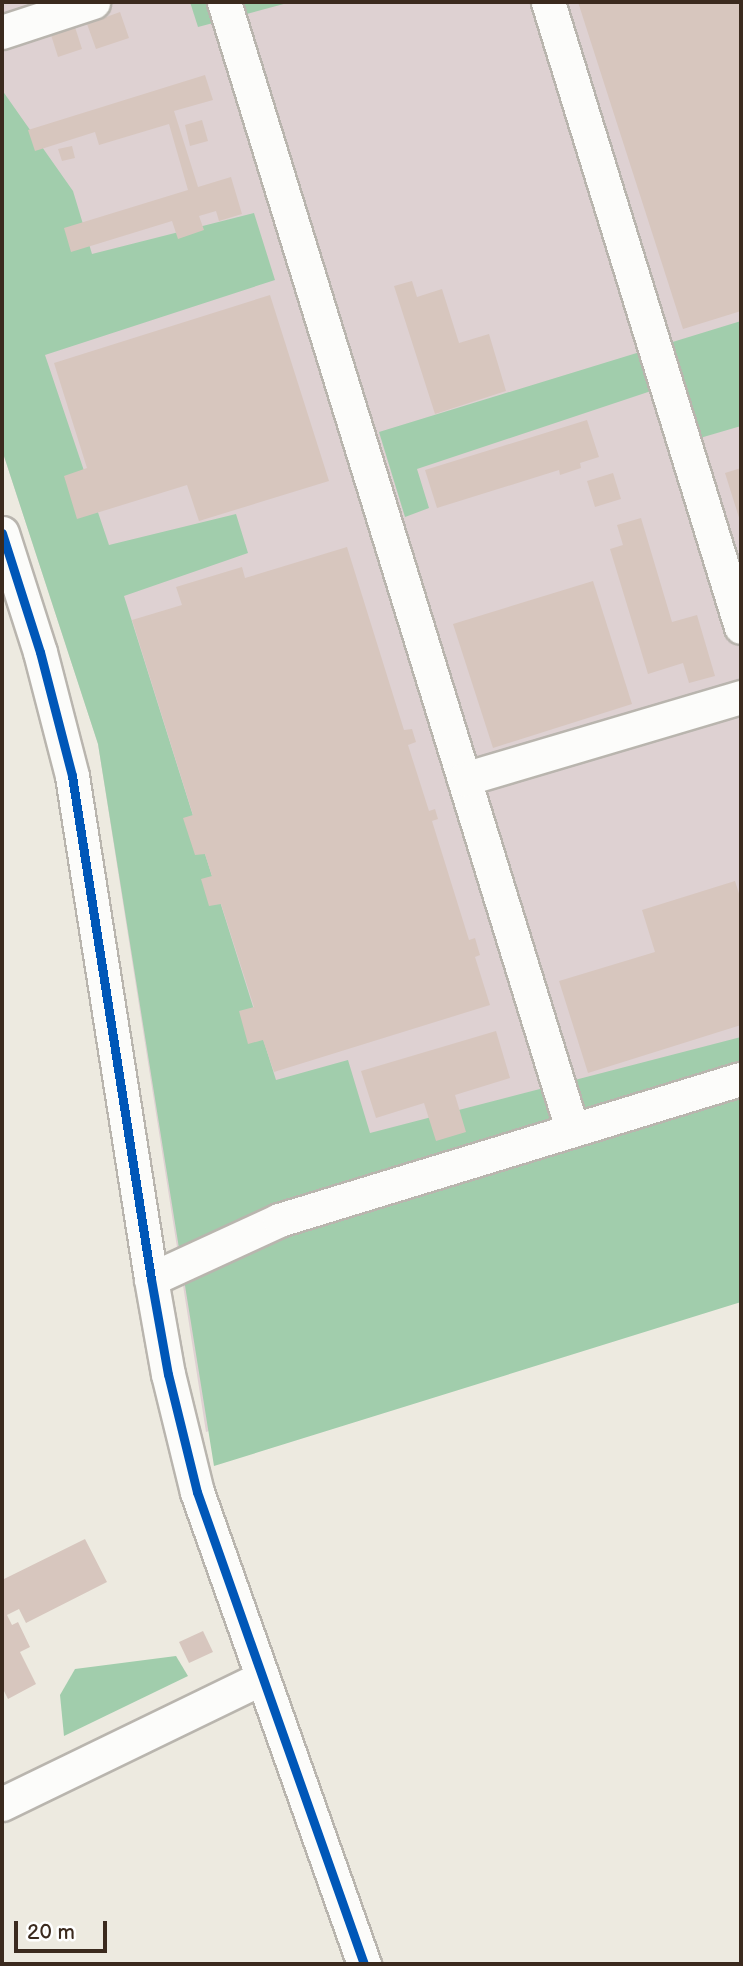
<!DOCTYPE html>
<html>
<head>
<meta charset="utf-8">
<style>
  body { margin:0 }
  #map { position:relative; width:743px; height:1966px; overflow:hidden; background:#edeae0; font-family:"Balsamiq Sans",sans-serif }
  div>[style] { position:absolute }
  [style*='--x'] { left:calc(var(--x)*1px); top:calc(var(--y)*1px); width:calc(var(--w)*1px); rotate:calc(var(--a)*1deg) }
  .industrial>* { inset:0; background:#ded1d2 }
  .forest>* { inset:0; background:#a1cdac }
  .building>* { inset:0; background:#d7c6be }
  .roads { filter:drop-shadow(2px 0 #b9b5ae) drop-shadow(-2px 0 #b9b5ae) drop-shadow(0 2px #b9b5ae) drop-shadow(0 -2px #b9b5ae) }
  .minor>* { height:33px; margin:-16.5px; padding:0 16.5px; transform-origin:16.5px; border-radius:16.5px; background:#fcfcfa }
  .cycleway>* { height:9px; margin:-4.5px; padding:0 4.5px; transform-origin:4.5px; border-radius:4.5px; background:#0057b8 }
  span { translate:-50% -50%; white-space:nowrap; text-align:center; line-height:1.15; -webkit-text-stroke:7px #fff; paint-order:stroke }
  .frame { position:absolute; inset:0; border:4px solid #3b2a1e; pointer-events:none }
  .scale { position:absolute; left:14px; top:1921px; width:93px; height:32px; box-sizing:border-box; border:4px solid #3b2a1e; border-top:0; padding-left:9px; font-size:21px; line-height:24px; white-space:nowrap; color:#3b2a1e; -webkit-text-stroke:5px #fff; paint-order:stroke }
</style>
</head>
<body>
<div id="map">
  <div class="industrial">
    <div style="clip-path:polygon(2px 2px,741px 2px,741px 1263px,206px 1432px,98px 744px,2px 450px)"></div>
  </div>
  <div class="forest">
    <div style="clip-path:polygon(190px 2px,291px 2px,198px 27px)"></div>
    <div style="clip-path:polygon(2px 90px,73px 191px,92px 254px,254px 213px,275px 280px,45px 355px,109px 545px,236px 514px,248px 553px,124px 596px,276px 1080px,348px 1060px,370px 1133px,741px 1037px,741px 1302px,214px 1466px,98px 744px,2px 450px)"></div>
    <div style="clip-path:polygon(741px 321px,741px 426px,700px 438px,681px 381px,417px 469px,429px 508px,405px 517px,379px 432px)"></div>
    <div style="clip-path:polygon(176px 1656px,188px 1676px,64px 1736px,60px 1695px,75px 1669px)"></div>
  </div>
  <div class="building">
    <div style="clip-path:polygon(578px 2px,741px 2px,741px 311px,683px 329px)"></div>
    <div style="clip-path:polygon(120px 12px,129px 38px,96px 49px,87px 24px)"></div>
    <div style="clip-path:polygon(75px 27px,82px 49px,58px 57px,51px 35px)"></div>
    <div style="clip-path:polygon(205px 75px,213px 100px,174px 111px,198px 187px,231px 177px,242px 214px,219px 221px,216px 211px,199px 216px,204px 230px,178px 239px,172px 221px,71px 252px,64px 228px,188px 190px,169px 124px,99px 145px,95px 132px,35px 151px,28px 130px)"></div>
    <div style="clip-path:polygon(202px 120px,208px 141px,190px 146px,185px 125px)"></div>
    <div style="clip-path:polygon(72px 146px,75px 158px,62px 161px,58px 149px)"></div>
    <div style="clip-path:polygon(412px 281px,417px 297px,442px 289px,459px 343px,489px 334px,506px 391px,435px 414px,394px 286px)"></div>
    <div style="clip-path:polygon(270px 295px,329px 481px,199px 521px,187px 485px,77px 519px,64px 476px,87px 468px,54px 363px)"></div>
    <div style="clip-path:polygon(587px 420px,599px 457px,580px 463px,581px 468px,560px 475px,559px 470px,437px 508px,425px 470px)"></div>
    <div style="clip-path:polygon(741px 468px,741px 524px,725px 473px)"></div>
    <div style="clip-path:polygon(613px 473px,621px 499px,595px 507px,587px 481px)"></div>
    <div style="clip-path:polygon(641px 518px,672px 622px,697px 615px,715px 676px,689px 683px,683px 663px,648px 674px,610px 549px,623px 545px,617px 525px)"></div>
    <div style="clip-path:polygon(347px 547px,404px 730px,412px 729px,416px 742px,408px 745px,429px 811px,435px 809px,438px 819px,432px 821px,469px 940px,475px 938px,480px 955px,475px 957px,490px 1005px,274px 1072px,263px 1040px,248px 1044px,239px 1011px,254px 1007px,221px 904px,209px 906px,201px 879px,212px 876px,205px 854px,195px 855px,183px 818px,193px 815px,132px 620px,182px 605px,176px 587px,242px 567px,245px 578px)"></div>
    <div style="clip-path:polygon(593px 581px,632px 704px,493px 748px,453px 624px)"></div>
    <div style="clip-path:polygon(735px 881px,741px 900px,741px 1025px,588px 1073px,559px 981px,655px 952px,642px 910px)"></div>
    <div style="clip-path:polygon(496px 1031px,510px 1078px,455px 1095px,466px 1132px,436px 1141px,424px 1103px,376px 1118px,361px 1071px)"></div>
    <div style="clip-path:polygon(85px 1539px,107px 1582px,26px 1623px,19px 1609px,7px 1615px,12px 1625px,18px 1622px,30px 1647px,20px 1652px,36px 1684px,8px 1699px,2px 1687px,2px 1580px)"></div>
    <div style="clip-path:polygon(203px 1631px,213px 1652px,189px 1663px,179px 1642px)"></div>
  </div>
  <div class="roads">
    <div class="minor">
      <div style="--x:224;--y:2;--w:1180;--a:72.84"></div>
      <div style="--x:548;--y:2;--w:654;--a:72.84"></div>
      <div style="--x:2;--y:32;--w:96;--a:-18.2"></div>
      <div style="--x:2;--y:533;--w:125;--a:72.3"></div>
      <div style="--x:40;--y:652;--w:128;--a:75.5"></div>
      <div style="--x:72;--y:776;--w:509;--a:81.07"></div>
      <div style="--x:151;--y:1279;--w:97;--a:79.9"></div>
      <div style="--x:168;--y:1374;--w:122;--a:76.2"></div>
      <div style="--x:197;--y:1492;--w:501;--a:70.52"></div>
      <div style="--x:464;--y:779;--w:289;--a:-16.5"></div>
      <div style="--x:151;--y:1279;--w:141;--a:-24.7"></div>
      <div style="--x:279;--y:1220;--w:483;--a:-17"></div>
      <div style="--x:2;--y:1804;--w:289;--a:-25.9"></div>
    </div>
  </div>
  <div class="cycleway">
    <div style="--x:2;--y:533;--w:125;--a:72.3"></div>
    <div style="--x:40;--y:652;--w:128;--a:75.5"></div>
    <div style="--x:72;--y:776;--w:509;--a:81.07"></div>
    <div style="--x:151;--y:1279;--w:97;--a:79.9"></div>
    <div style="--x:168;--y:1374;--w:122;--a:76.2"></div>
    <div style="--x:197;--y:1492;--w:501;--a:70.52"></div>
  </div>
  <div class="frame"></div>
  <div class="scale">20 m</div>
</div>
</body>
</html>
